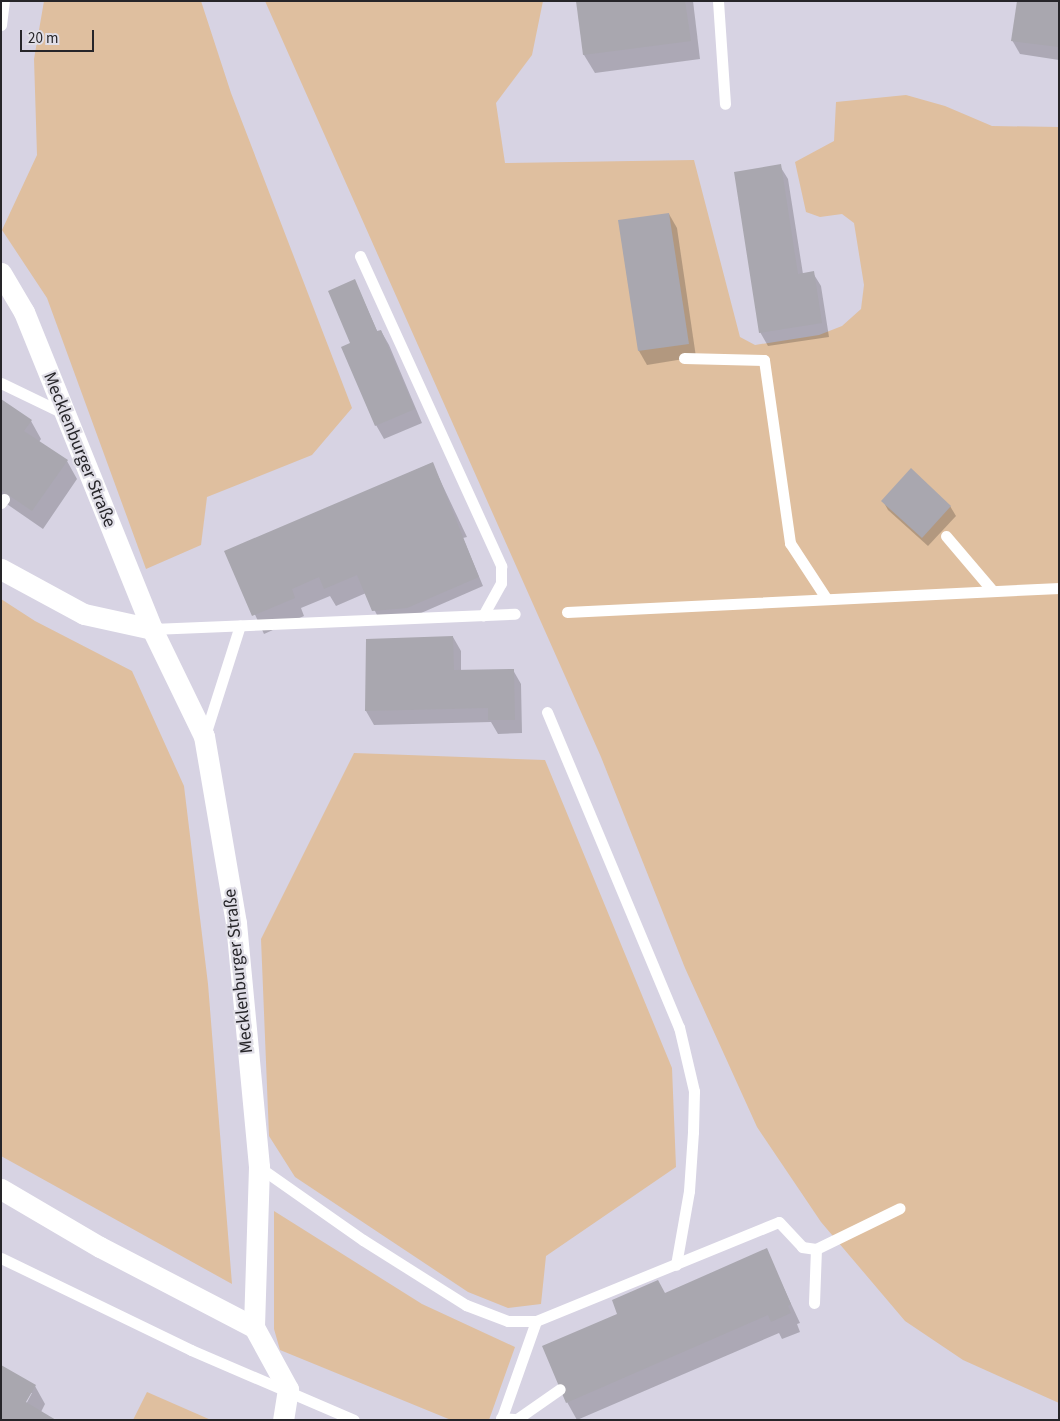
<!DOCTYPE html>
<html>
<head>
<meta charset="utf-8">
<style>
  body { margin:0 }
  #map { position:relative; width:1060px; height:1421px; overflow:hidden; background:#e0dee7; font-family:"Source Sans 3",sans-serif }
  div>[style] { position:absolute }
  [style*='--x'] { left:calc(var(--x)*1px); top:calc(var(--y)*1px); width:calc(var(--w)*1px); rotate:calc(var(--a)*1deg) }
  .built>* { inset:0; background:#d7d3e3 }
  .green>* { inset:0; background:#dfbf9f }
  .shadow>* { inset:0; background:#0003 }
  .building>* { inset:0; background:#a9a7af }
  .lane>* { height:11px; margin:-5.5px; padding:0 5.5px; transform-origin:5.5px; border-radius:5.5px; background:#fff }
  .street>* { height:21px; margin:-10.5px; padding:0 10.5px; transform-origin:10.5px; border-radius:10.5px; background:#fff }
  span { translate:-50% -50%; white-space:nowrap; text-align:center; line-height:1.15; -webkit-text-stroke:4.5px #e0dee7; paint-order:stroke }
  .street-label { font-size:18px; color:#262529 }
  .frame { position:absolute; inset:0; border:2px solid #262529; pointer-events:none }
  .scale { position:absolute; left:20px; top:30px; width:74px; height:22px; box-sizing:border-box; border:2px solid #262529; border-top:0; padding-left:6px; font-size:15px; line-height:18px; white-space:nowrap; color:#262529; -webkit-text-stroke:4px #e0dee7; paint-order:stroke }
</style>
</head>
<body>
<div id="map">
  <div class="built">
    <div style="clip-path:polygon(1px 1px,1059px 1px,1059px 1420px,1px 1420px)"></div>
  </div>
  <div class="green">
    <div style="clip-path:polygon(44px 1px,201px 1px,231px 93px,352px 408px,312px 455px,207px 497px,201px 545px,146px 569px,47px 298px,2px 230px,37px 155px,34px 59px)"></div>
    <div style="clip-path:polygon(265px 1px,543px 1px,532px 55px,496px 103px,505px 163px,694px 160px,740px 337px,755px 345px,819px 335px,842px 326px,861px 309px,864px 285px,854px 223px,842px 214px,820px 217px,806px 212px,795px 162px,834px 141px,836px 102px,906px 95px,945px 106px,992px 126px,1059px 127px,1059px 1403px,963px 1360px,905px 1321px,821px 1222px,757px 1127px,685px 968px,601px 757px)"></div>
    <div style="clip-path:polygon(1px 599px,35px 621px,132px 671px,184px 786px,208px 984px,232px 1284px,1px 1156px)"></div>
    <div style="clip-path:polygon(354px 753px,545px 760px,672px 1068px,676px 1167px,546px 1256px,541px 1304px,508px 1308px,468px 1292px,295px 1177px,269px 1136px,261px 939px)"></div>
    <div style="clip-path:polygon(274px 1211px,422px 1304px,515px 1347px,489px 1420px,451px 1420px,280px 1350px,274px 1329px)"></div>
    <div style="clip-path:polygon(147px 1392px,211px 1420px,133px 1420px)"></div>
  </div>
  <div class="shadow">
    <div style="clip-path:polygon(577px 1px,693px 1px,700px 59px,595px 73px,584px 55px)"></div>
    <div style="clip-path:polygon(1059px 1px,1059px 60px,1020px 54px,1012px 40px)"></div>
    <div style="clip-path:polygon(780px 166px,788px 179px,803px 274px,813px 273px,821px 286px,829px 337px,768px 346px,760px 332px)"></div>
    <div style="clip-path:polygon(669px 214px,677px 228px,696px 357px,647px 365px,639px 351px,620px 221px)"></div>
    <div style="clip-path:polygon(359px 290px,378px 333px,381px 331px,389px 345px,422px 423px,384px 439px,376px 425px,352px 344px)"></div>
    <div style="clip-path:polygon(1px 401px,31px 421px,41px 439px,39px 442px,67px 461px,77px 479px,43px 529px,1px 500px)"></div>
    <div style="clip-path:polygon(432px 463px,467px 537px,463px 538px,483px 586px,412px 617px,379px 619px,366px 593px,336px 606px,330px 596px,301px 608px,304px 616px,264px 634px,226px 552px)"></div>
    <div style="clip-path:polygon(883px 501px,950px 506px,956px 516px,928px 546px,888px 510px)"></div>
    <div style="clip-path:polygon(453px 637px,461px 651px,461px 672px,513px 670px,521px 684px,522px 733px,498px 734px,491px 722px,374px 725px,366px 711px,367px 640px)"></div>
    <div style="clip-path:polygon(766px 1250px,800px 1323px,797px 1324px,800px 1332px,782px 1339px,779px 1333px,577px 1420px,567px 1402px,665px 1294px)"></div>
    <div style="clip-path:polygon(evenodd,35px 1386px,45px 1404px,41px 1412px,1px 1420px,35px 1386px,29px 1393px,32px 1393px,24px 1408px,22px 1407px,29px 1393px)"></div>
  </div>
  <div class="building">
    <div style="clip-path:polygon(576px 1px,685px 1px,691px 41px,583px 55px)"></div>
    <div style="clip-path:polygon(1017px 1px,1059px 1px,1059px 47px,1011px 41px)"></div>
    <div style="clip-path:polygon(781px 164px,798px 274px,814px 271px,822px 323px,759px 333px,734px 172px)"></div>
    <div style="clip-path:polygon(669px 213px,689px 344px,638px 351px,618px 220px)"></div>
    <div style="clip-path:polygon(355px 279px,377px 331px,381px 330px,415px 409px,375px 426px,341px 347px,350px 343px,328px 291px)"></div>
    <div style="clip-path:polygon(1px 399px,32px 420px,24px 431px,68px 460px,32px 511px,1px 490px)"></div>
    <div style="clip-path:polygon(433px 462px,479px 577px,407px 608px,372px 611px,357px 575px,324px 589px,319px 577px,292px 589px,295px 598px,252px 616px,224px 551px)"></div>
    <div style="clip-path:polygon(911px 468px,951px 506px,922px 538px,881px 501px)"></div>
    <div style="clip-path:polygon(453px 636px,454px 670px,514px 669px,515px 720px,488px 720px,488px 708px,365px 711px,366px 639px)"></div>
    <div style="clip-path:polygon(767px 1248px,791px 1304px,788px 1306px,791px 1313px,771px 1322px,768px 1315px,566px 1403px,542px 1346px,617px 1314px,612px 1300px,658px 1280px,665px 1293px)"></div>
    <div style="clip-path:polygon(1px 1365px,36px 1385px,26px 1402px,56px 1420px,1px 1420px)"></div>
  </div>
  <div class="lane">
    <div style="--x:718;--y:1;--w:103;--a:86.1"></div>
    <div style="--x:1;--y:25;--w:24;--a:-83"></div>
    <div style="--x:360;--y:256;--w:341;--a:65.5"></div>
    <div style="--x:501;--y:566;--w:17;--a:90"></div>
    <div style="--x:501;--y:583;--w:37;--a:119"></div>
    <div style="--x:684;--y:358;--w:80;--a:1.4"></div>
    <div style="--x:764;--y:360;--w:185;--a:81.9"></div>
    <div style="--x:790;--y:543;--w:66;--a:56.8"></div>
    <div style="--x:1;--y:383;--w:69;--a:25.8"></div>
    <div style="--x:1;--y:503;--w:5;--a:-53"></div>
    <div style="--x:946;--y:536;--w:71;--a:49.6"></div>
    <div style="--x:567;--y:612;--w:493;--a:-2.8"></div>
    <div style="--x:152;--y:629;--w:363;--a:-2.4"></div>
    <div style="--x:547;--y:712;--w:342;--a:67.3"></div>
    <div style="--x:679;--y:1027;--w:66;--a:76.8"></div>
    <div style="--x:694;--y:1091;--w:41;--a:91.4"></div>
    <div style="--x:693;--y:1132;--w:59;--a:93.9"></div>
    <div style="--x:689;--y:1191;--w:75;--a:100"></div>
    <div style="--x:205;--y:735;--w:115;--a:-72.3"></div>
    <div style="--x:259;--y:1167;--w:127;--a:35.1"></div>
    <div style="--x:363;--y:1240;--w:122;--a:32.3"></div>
    <div style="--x:466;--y:1305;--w:45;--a:20.9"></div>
    <div style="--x:508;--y:1321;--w:28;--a:0"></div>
    <div style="--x:1;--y:1258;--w:211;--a:25.8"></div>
    <div style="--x:191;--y:1350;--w:177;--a:23.2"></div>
    <div style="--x:814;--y:1303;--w:54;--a:-87.9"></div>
    <div style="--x:501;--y:1418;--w:16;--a:4"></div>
    <div style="--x:517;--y:1419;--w:52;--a:-34.9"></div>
    <div style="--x:501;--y:1420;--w:105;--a:-70.5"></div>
    <div style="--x:536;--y:1321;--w:262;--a:-22.2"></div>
    <div style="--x:779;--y:1222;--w:34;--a:47"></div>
    <div style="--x:802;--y:1247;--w:14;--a:8"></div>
    <div style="--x:816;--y:1249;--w:93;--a:-26"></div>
  </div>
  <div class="street">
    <div style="--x:1;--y:273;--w:45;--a:59.5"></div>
    <div style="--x:24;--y:312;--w:342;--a:68"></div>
    <div style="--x:1;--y:569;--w:94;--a:28.5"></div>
    <div style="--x:84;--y:614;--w:70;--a:12.4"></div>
    <div style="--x:152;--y:629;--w:119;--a:64.1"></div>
    <div style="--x:204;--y:736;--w:190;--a:80.3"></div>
    <div style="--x:236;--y:923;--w:245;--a:84.6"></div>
    <div style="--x:259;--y:1167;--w:160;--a:91.8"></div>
    <div style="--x:1;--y:1189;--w:115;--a:30.4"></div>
    <div style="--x:100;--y:1247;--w:174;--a:27.5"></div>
    <div style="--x:254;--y:1327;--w:71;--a:61.3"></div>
    <div style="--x:288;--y:1389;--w:31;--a:99"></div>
  </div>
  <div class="street-label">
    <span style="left:79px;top:450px;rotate:68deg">Mecklenburger Straße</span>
    <span style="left:239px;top:971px;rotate:-96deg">Mecklenburger Straße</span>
  </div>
  <div class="frame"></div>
  <div class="scale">20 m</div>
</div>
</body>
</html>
